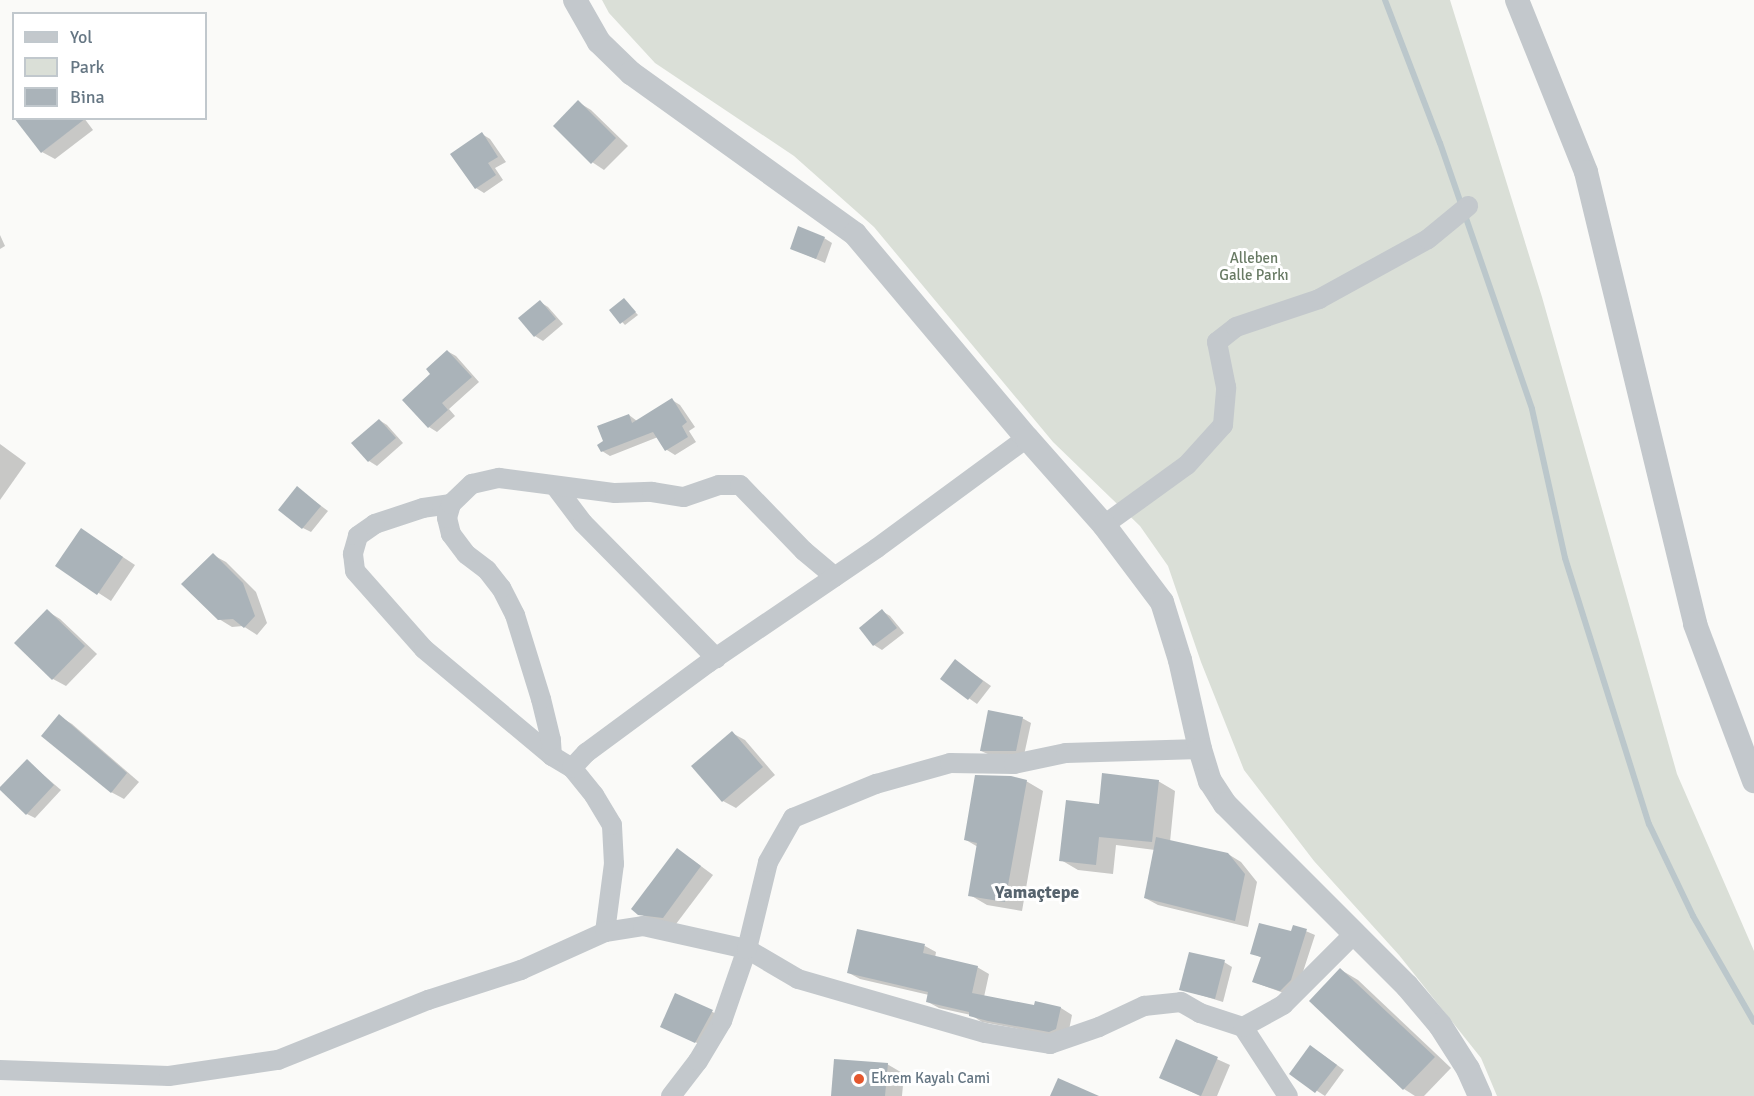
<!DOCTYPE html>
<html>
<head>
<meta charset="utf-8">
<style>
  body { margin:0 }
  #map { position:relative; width:1754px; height:1096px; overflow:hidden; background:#fafaf8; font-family:Signika,sans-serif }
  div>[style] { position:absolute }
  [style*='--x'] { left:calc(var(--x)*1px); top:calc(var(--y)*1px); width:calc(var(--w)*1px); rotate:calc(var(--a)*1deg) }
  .green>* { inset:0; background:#dadfd7 }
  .shadow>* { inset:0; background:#0003 }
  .stream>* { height:6px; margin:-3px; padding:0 3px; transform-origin:3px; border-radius:3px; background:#bbc7cb }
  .building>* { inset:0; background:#aab3b9 }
  .minor>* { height:20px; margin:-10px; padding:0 10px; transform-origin:10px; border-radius:10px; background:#c3c8cc }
  .tertiary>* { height:24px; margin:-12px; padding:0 12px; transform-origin:12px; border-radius:12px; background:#c3c8cc }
  .dots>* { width:16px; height:16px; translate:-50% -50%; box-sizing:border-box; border:3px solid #fff; border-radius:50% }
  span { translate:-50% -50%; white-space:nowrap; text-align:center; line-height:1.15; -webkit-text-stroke:6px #fff; paint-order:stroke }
  .park-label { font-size:15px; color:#687a64 }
  .poi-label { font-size:15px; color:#657683 }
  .left { translate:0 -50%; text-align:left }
  .quarter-label { font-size:18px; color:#57646e; font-weight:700 }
  .legend { position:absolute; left:12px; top:12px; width:195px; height:108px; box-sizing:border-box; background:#fff; border:2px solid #c1c8cd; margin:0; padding:8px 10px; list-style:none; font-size:18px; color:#657683 }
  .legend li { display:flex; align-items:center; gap:12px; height:30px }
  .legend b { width:30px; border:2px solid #c1c8cd }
</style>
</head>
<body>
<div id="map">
  <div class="green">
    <div style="clip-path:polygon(602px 0,1450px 0,1542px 297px,1677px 774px,1754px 951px,1754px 1096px,1497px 1096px,1481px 1058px,1399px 955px,1314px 861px,1244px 770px,1201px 662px,1168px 566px,1140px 526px,1053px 442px,874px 227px,794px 156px,655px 63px,609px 13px)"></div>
  </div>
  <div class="shadow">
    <div style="clip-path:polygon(578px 102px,591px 110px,628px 146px,604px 170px,592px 162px)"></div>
    <div style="clip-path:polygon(84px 118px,93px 130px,55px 159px,42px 152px)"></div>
    <div style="clip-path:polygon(482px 134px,490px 139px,506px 162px,495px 168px,503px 180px,484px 193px,476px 188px)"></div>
    <div style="clip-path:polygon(0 235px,5px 246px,0 249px)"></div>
    <div style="clip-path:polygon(824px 238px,832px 243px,825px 263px,791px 248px)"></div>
    <div style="clip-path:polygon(624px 300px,638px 315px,625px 325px,611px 310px)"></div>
    <div style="clip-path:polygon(540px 302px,548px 307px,563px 324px,543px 341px,535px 336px,520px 319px)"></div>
    <div style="clip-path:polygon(447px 351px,456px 356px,479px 382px,449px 409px,455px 416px,437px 432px,429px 427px)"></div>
    <div style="clip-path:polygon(672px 400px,680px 405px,695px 427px,689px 431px,696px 442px,675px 455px,667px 450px,658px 437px,610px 456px,602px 451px,629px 415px,637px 421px)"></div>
    <div style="clip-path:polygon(379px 420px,387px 425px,403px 443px,377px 466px,369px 461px)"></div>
    <div style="clip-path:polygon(0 444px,26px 463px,0 500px)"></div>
    <div style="clip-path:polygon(297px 488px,328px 511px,311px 532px,303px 528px)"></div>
    <div style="clip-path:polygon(94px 538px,135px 565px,111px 601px,57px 566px)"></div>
    <div style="clip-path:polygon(213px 555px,226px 562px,256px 592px,267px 623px,257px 635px,243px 626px,232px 627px,219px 619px)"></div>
    <div style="clip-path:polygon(47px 611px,60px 619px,97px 654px,66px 686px,53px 679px,16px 643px)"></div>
    <div style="clip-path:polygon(882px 611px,890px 616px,904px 633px,882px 650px,874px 645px,861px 628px)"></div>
    <div style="clip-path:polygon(956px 661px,991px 686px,977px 704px,942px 679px)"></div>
    <div style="clip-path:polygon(59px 716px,72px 724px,139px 782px,124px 799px,111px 792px)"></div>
    <div style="clip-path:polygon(1022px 718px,1031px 723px,1024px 755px,990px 755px,981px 751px)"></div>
    <div style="clip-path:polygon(732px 733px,745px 740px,775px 775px,736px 808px,723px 801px)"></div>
    <div style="clip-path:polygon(27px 761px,61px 790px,35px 818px,27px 814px)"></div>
    <div style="clip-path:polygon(1026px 781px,1043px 791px,1022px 911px,987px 905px,970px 895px,978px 847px,966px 840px)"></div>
    <div style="clip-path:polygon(1158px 781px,1175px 791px,1170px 842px,1228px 854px,1241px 862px,1257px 882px,1248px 927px,1158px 905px,1145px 898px,1155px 850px,1116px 845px,1113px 874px,1078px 870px,1061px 860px,1100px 806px)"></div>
    <div style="clip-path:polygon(690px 858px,713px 875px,676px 924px,653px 921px,639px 913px)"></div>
    <div style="clip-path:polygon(1294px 926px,1315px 935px,1299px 984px,1289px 995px,1254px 982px,1262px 958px,1252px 953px,1292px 933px)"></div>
    <div style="clip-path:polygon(925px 946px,936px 952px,935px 958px,977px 967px,989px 974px,984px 997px,1036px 1007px,1061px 1008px,1072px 1015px,1068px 1035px,1061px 1037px,982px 1022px,971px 1015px,939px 1008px,928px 1002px,929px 995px,860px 979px,849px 973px)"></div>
    <div style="clip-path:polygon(1224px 962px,1232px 967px,1223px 1002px,1181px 989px)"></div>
    <div style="clip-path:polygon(1341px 970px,1358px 980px,1451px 1068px,1424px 1096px,1415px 1096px,1404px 1089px,1311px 1001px)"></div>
    <div style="clip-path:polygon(676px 995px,721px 1016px,704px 1046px,670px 1031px)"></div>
    <div style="clip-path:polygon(1177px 1041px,1230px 1065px,1217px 1096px,1200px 1096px,1161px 1077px)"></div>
    <div style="clip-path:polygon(1319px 1052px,1344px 1070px,1325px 1096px,1291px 1074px)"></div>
    <div style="clip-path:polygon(887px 1064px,904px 1074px,902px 1096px,833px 1096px)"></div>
  </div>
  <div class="stream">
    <div style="--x:1385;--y:0;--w:153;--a:69"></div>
    <div style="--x:1440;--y:143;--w:281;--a:70.9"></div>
    <div style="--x:1532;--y:409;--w:153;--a:77.5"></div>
    <div style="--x:1565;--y:558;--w:279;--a:72.5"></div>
    <div style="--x:1649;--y:824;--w:102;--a:64.4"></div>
    <div style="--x:1693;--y:916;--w:122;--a:60.1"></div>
  </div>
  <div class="building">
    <div style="clip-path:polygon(578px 100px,616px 138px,591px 164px,553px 126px)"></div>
    <div style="clip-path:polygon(14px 118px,86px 118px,41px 153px)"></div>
    <div style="clip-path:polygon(482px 132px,498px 157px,488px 163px,496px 175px,475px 189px,450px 154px)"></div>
    <div style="clip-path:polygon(798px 226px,825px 237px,816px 259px,790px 249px)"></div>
    <div style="clip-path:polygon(624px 298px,636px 312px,620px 324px,609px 310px)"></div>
    <div style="clip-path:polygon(540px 300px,556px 319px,534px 337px,518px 318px)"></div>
    <div style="clip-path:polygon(447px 350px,472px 377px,442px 403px,448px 410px,428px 428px,402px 400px,430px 374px,426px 369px)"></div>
    <div style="clip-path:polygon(672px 398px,687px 422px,682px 426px,688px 437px,665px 451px,653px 432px,601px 452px,597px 445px,603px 441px,597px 426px,629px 414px,632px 423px)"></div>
    <div style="clip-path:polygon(379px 419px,396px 438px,368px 462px,351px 443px)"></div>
    <div style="clip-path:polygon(297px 486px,321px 506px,302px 529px,278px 510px)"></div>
    <div style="clip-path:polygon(81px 528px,123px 557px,97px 595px,55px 566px)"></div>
    <div style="clip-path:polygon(213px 553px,243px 583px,255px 616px,244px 628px,233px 619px,218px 620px,181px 584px)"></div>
    <div style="clip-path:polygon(47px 609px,85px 646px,52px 680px,14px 643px)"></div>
    <div style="clip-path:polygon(882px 609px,897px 628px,873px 646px,859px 628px)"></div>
    <div style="clip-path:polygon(955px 659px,983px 681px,968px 700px,940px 679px)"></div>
    <div style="clip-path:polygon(988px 710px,1023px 717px,1016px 751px,980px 751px)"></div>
    <div style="clip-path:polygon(59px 714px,127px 773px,111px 793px,41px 736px)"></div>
    <div style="clip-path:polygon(732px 731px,763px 767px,722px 802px,691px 766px)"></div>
    <div style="clip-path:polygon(27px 759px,54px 785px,26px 815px,0 790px,0 787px)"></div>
    <div style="clip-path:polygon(1102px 773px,1159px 780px,1152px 842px,1099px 837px,1096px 865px,1059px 861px,1066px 800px,1099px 804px)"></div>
    <div style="clip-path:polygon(975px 775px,1011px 776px,1027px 780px,1005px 902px,968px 896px,977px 843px,964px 840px)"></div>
    <div style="clip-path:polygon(1156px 837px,1228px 853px,1245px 874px,1235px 921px,1144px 898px)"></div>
    <div style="clip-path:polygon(677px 848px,701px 866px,663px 918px,638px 915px,631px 909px)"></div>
    <div style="clip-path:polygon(1259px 923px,1291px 931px,1293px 925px,1307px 929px,1291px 980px,1280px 991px,1252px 982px,1261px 957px,1250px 954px)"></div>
    <div style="clip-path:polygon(857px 929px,925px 944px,923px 953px,978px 966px,972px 993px,1034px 1005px,1035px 1001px,1061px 1007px,1056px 1029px,1049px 1032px,988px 1021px,969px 1016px,969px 1012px,926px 1002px,928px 992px,847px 973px)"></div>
    <div style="clip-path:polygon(1189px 952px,1225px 960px,1215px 999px,1179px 990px)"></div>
    <div style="clip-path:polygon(1340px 968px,1435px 1057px,1403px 1090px,1309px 1001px)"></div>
    <div style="clip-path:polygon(675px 993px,713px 1010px,695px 1043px,660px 1027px)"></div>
    <div style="clip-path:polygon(1176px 1039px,1218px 1057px,1201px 1096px,1159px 1078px)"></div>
    <div style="clip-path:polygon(1310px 1045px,1337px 1065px,1315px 1093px,1289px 1074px)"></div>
    <div style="clip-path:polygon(834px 1059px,888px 1063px,885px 1096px,831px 1096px)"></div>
    <div style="clip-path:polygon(1058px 1078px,1099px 1096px,1050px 1096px)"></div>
  </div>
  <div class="minor">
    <div style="--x:555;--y:486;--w:46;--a:52.9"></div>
    <div style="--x:583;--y:523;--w:190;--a:45.4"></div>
    <div style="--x:451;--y:504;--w:28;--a:172"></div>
    <div style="--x:423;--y:508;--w:51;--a:161.6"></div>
    <div style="--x:375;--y:524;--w:21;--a:145"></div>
    <div style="--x:358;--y:536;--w:19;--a:106"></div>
    <div style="--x:353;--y:554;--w:17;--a:83"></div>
    <div style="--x:355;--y:571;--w:104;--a:48.5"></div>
    <div style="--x:424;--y:649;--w:167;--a:39.9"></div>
    <div style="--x:1104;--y:525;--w:102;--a:-35.9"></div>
    <div style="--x:1187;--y:465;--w:54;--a:-48"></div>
    <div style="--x:1223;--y:425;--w:38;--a:-85"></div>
    <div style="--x:1226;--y:387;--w:46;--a:-101.3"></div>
    <div style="--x:1217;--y:342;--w:24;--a:-38"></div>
    <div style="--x:1236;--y:327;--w:88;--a:-18.6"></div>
    <div style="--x:1319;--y:299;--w:124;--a:-28.8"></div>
    <div style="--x:1428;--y:239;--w:52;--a:-39.5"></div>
    <div style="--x:572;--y:768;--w:23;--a:-149"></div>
    <div style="--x:552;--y:756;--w:16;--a:-94"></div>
    <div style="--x:551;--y:740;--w:42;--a:-103.7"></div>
    <div style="--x:541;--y:699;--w:88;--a:-107.2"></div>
    <div style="--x:515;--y:615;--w:30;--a:-117"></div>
    <div style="--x:501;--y:588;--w:23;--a:-128"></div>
    <div style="--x:487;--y:570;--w:26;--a:-143"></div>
    <div style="--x:466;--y:554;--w:25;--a:-127"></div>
    <div style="--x:451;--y:534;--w:16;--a:-104"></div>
    <div style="--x:447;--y:518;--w:15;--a:-74"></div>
    <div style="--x:451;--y:504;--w:29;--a:-44"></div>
    <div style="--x:472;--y:484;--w:28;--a:-13"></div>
    <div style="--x:499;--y:478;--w:117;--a:7.4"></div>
    <div style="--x:615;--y:493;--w:37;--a:-2"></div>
    <div style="--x:652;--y:492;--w:32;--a:9"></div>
    <div style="--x:684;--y:497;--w:37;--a:-19"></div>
    <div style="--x:719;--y:485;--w:21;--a:0"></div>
    <div style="--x:740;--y:485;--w:92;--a:45.9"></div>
    <div style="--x:804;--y:551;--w:40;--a:40"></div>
    <div style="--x:605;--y:932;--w:69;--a:-82.5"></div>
    <div style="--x:614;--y:864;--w:39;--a:-93"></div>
    <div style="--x:612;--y:825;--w:35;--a:-121"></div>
    <div style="--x:594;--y:795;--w:35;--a:-129"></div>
    <div style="--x:572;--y:768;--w:21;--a:-47"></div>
    <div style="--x:586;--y:753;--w:152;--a:-36.4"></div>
    <div style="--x:708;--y:663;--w:204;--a:-34.2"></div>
    <div style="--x:877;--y:548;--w:186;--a:-36.3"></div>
    <div style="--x:1243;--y:1027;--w:82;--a:56.9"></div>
    <div style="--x:0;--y:1070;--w:169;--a:2"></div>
    <div style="--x:169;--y:1076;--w:110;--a:-8.4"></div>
    <div style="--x:278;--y:1060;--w:162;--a:-21.8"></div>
    <div style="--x:428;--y:1000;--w:98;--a:-17.9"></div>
    <div style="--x:521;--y:970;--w:92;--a:-24.3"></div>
    <div style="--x:605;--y:932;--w:38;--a:-9"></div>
    <div style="--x:643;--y:926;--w:107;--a:12.5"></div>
    <div style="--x:747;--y:949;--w:59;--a:30.5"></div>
    <div style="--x:798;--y:979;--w:195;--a:16.1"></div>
    <div style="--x:985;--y:1033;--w:66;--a:9.6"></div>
    <div style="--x:1050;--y:1044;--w:52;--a:-19.1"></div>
    <div style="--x:1099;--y:1027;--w:50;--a:-25"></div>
    <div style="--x:1144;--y:1006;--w:37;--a:-6"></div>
    <div style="--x:1181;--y:1002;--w:22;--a:30"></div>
    <div style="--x:1200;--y:1013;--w:45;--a:18"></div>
    <div style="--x:1243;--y:1027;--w:46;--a:-28.8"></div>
    <div style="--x:1283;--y:1005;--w:102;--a:-45"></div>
    <div style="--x:671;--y:1096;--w:44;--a:-52.4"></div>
    <div style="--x:698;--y:1061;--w:47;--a:-59"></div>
    <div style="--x:722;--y:1021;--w:76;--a:-70.9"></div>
    <div style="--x:747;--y:949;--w:89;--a:-76.4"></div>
    <div style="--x:768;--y:862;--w:51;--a:-60.4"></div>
    <div style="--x:793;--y:818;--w:90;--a:-22.3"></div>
    <div style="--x:876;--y:784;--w:77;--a:-15.8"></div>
    <div style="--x:950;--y:763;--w:64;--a:0.9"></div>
    <div style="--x:1014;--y:764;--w:53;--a:-11.9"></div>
    <div style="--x:1066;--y:753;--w:134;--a:-1.7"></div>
  </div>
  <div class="tertiary">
    <div style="--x:575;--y:0;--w:48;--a:60.3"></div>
    <div style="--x:599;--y:42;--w:45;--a:44.1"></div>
    <div style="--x:631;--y:73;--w:276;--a:35.7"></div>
    <div style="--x:855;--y:234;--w:267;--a:49.9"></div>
    <div style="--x:1027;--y:438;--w:116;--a:48.5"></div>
    <div style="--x:1104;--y:525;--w:96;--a:53"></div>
    <div style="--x:1162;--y:602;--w:61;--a:72.8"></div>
    <div style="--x:1180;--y:660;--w:91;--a:77.3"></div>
    <div style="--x:1200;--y:749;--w:34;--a:73"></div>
    <div style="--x:1210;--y:781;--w:27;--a:57"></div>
    <div style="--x:1225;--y:804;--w:257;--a:45"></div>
    <div style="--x:1407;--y:986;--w:51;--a:49.8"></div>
    <div style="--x:1440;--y:1025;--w:52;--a:57.5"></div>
    <div style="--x:1468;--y:1069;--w:30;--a:66"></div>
    <div style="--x:1517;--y:0;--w:185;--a:68.1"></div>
    <div style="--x:1586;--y:172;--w:465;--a:76.4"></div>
    <div style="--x:1695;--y:624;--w:168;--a:69.4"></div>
  </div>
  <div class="dots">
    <div style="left:859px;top:1079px;background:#e4572e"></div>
  </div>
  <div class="park-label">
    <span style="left:1254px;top:267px">Alleben<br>Galle Parkı</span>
  </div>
  <div class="poi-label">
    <span class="left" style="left:871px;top:1079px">Ekrem Kayalı Cami</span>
  </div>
  <div class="quarter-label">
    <span style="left:1037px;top:892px">Yamaçtepe</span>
  </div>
  <ul class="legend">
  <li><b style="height:8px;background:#c3c8cc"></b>Yol</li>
  <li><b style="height:16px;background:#dadfd7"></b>Park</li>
  <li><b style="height:16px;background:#aab3b9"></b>Bina</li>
  </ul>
</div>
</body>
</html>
